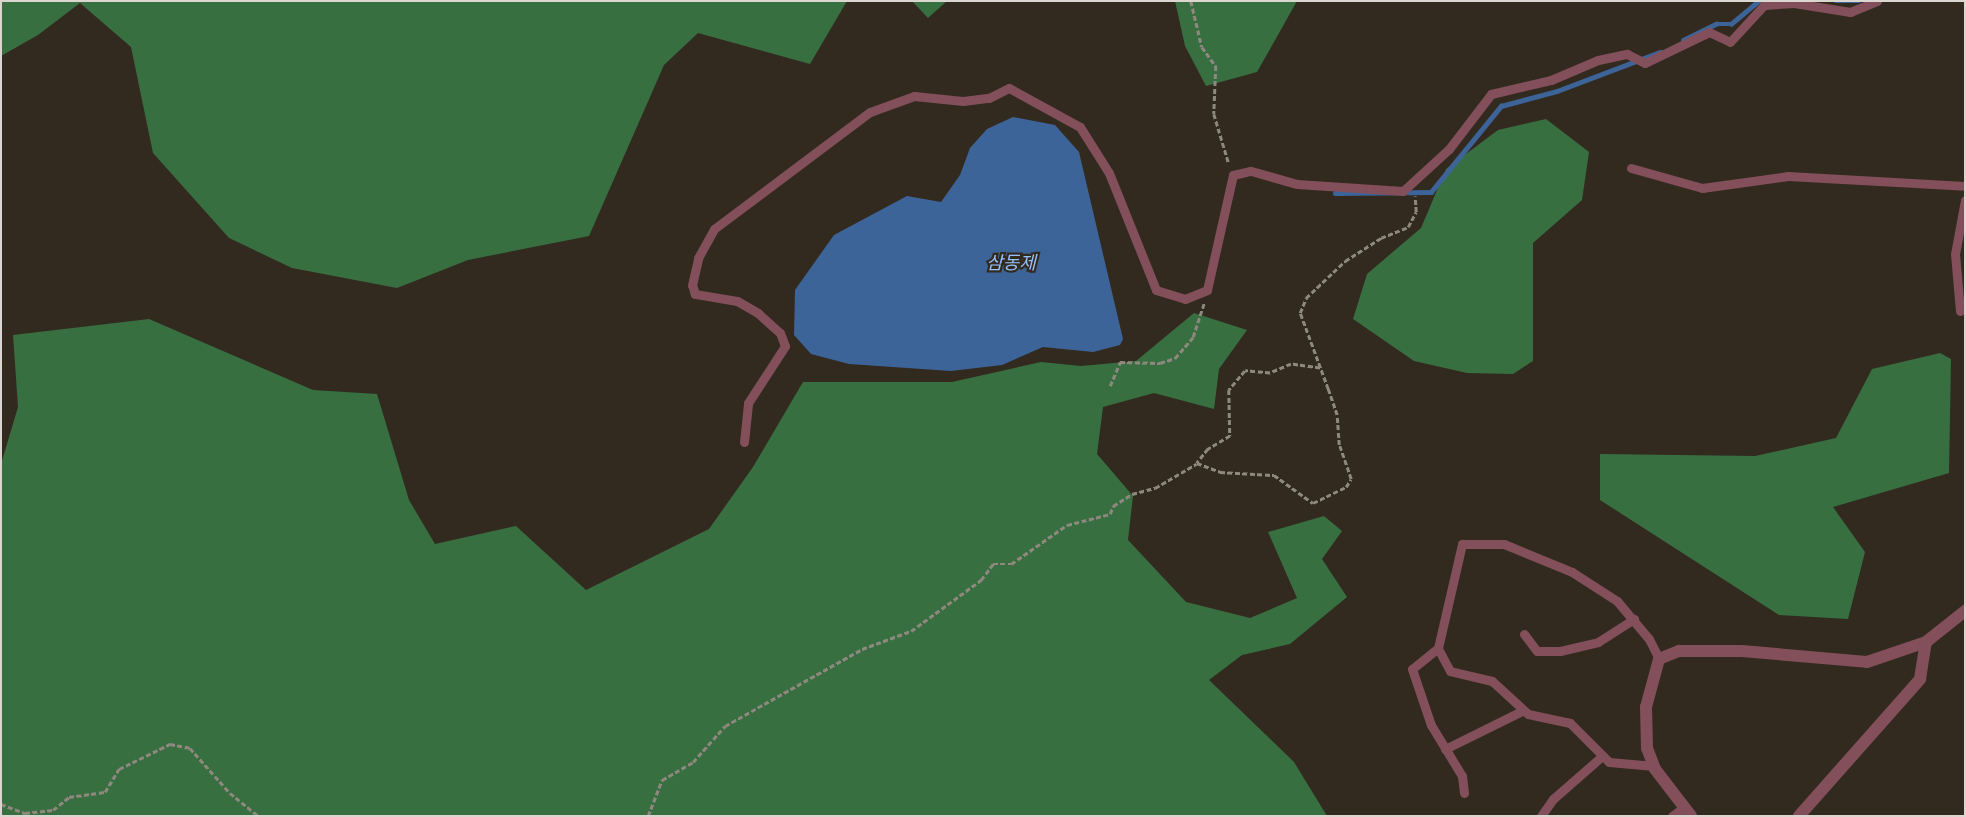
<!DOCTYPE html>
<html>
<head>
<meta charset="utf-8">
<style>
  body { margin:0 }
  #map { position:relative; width:1966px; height:817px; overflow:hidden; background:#322a1f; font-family:Literata,"Noto Sans KR",serif }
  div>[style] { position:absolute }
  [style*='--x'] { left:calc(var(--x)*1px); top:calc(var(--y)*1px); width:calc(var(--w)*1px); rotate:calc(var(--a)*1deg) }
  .forest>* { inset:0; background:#386f41 }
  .water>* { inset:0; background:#3d6498 }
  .stream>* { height:4.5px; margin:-2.25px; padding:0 2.25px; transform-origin:2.25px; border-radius:2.25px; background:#3d6498 }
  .path>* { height:2.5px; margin-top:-1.25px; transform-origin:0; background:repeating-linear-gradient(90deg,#8f887f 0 5px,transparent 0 7.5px) }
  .service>* { height:9px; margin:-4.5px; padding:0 4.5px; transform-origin:4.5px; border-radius:4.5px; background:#824f5a }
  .minor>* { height:12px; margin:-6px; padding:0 6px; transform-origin:6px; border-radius:6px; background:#824f5a }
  span { translate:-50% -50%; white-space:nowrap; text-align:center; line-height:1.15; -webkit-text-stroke:4.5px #322a1f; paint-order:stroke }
  .water-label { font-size:18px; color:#94c2fe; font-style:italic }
  .frame { position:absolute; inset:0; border:2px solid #dcd6d0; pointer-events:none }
</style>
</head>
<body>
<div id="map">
  <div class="forest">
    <div style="clip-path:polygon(1px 1px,847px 1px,810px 64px,698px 33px,664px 65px,589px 236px,468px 260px,397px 288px,292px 268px,229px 238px,153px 153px,131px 47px,80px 3px,38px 35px,1px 56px)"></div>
    <div style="clip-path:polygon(912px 1px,947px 1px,928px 18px)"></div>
    <div style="clip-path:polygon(1175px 1px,1297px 1px,1257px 72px,1206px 86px,1185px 46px)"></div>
    <div style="clip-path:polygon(1546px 119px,1589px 152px,1582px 200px,1533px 243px,1533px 361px,1513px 374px,1467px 373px,1414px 361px,1353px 319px,1367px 274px,1421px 228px,1446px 169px,1498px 130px)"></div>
    <div style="clip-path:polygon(1194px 313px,1247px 330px,1219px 369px,1214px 409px,1154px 393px,1103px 407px,1097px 454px,1133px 496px,1128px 540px,1186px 602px,1250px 618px,1297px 598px,1268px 532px,1324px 516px,1342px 531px,1322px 559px,1347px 597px,1290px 644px,1242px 655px,1209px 680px,1294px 762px,1327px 816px,1px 816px,1px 464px,18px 407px,13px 335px,149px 319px,313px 390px,377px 394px,409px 500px,435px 544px,516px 526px,586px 590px,709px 529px,753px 467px,803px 382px,952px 382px,1041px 362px,1081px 366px,1136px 361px)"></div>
    <div style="clip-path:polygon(1940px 353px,1951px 359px,1949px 473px,1833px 507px,1865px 552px,1848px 619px,1779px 615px,1600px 500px,1600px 454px,1755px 456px,1836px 438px,1872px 369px)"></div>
  </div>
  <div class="water">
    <div style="clip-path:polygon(1013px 117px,1055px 125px,1079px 152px,1123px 339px,1120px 345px,1093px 352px,1043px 347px,1002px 365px,951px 371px,849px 364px,811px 354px,794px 335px,795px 290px,834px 235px,907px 196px,941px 202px,960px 175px,970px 148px,987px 129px)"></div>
  </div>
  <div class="stream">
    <div style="--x:1836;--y:1;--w:23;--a:0"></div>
    <div style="--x:1683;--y:40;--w:37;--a:-26"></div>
    <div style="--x:1716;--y:24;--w:15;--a:0"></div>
    <div style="--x:1731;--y:24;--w:35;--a:-40"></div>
    <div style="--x:1335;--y:193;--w:96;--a:-0.6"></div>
    <div style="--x:1431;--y:192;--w:111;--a:-50.9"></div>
    <div style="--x:1501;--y:106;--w:58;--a:-15"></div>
    <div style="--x:1557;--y:91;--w:110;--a:-20.7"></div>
  </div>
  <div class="path">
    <div style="--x:1191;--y:1;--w:47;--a:76.6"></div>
    <div style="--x:1202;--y:47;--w:24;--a:54"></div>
    <div style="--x:1216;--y:66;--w:48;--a:92.4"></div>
    <div style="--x:1214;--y:114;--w:52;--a:73.3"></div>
    <div style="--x:1320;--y:368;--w:29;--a:-172"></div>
    <div style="--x:1291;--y:364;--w:23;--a:157"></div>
    <div style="--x:1270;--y:373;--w:25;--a:-175"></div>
    <div style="--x:1245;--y:371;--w:25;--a:130"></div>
    <div style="--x:1229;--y:390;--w:46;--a:88.8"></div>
    <div style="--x:1230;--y:436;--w:26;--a:149"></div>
    <div style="--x:1208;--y:449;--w:18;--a:128"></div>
    <div style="--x:1197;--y:463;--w:25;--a:21"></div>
    <div style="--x:1220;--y:472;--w:54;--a:3.2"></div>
    <div style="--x:1274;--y:475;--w:48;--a:35.7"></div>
    <div style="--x:1313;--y:503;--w:37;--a:-26"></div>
    <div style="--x:1346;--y:487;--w:9;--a:-58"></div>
    <div style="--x:1351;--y:479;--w:36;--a:-109"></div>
    <div style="--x:1339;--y:445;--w:30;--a:-94"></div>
    <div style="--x:1337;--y:415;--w:28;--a:-109"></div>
    <div style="--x:1328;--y:389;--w:81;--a:-110.2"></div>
    <div style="--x:1300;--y:313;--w:16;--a:-68"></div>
    <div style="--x:1306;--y:298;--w:54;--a:-43.5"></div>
    <div style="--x:1345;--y:261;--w:43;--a:-32.6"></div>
    <div style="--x:1381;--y:238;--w:29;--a:-22"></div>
    <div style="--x:1408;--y:227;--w:17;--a:-62"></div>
    <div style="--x:1416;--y:212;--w:16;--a:-94"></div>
    <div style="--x:1110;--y:386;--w:26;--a:-67"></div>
    <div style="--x:1120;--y:362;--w:40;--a:1.4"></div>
    <div style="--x:1160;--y:363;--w:16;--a:-18"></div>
    <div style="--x:1175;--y:358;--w:28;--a:-49"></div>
    <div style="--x:1193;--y:337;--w:36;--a:-72"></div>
    <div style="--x:1;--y:804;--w:26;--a:21"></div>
    <div style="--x:25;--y:813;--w:28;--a:-6"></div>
    <div style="--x:53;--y:810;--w:21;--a:-39"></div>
    <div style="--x:69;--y:797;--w:36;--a:-8"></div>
    <div style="--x:105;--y:792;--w:27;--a:-59"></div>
    <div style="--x:119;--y:769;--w:57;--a:-26.1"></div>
    <div style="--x:170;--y:744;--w:20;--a:11"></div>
    <div style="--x:190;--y:748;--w:60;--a:48.4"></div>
    <div style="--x:230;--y:793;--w:36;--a:39"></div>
    <div style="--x:648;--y:816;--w:39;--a:-69"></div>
    <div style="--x:662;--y:780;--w:36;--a:-30"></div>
    <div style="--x:693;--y:762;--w:48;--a:-48.4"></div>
    <div style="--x:725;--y:726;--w:157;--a:-29.3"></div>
    <div style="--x:862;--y:649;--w:52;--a:-20.2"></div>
    <div style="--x:911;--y:631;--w:87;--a:-36.1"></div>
    <div style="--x:981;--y:580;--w:20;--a:-53"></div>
    <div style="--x:993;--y:564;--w:18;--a:0"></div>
    <div style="--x:1011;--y:564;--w:68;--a:-34.9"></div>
    <div style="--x:1067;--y:525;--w:44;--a:-14.3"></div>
    <div style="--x:1110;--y:514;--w:9;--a:-69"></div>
    <div style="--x:1113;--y:506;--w:22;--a:-32"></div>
    <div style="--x:1132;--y:494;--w:24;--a:-15"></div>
    <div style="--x:1155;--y:488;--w:48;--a:-30.3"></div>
  </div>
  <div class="service">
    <div style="--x:1631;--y:168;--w:74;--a:15.7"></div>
    <div style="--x:1702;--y:188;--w:87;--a:-7.9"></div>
    <div style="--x:1788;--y:176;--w:177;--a:3.2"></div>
    <div style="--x:1960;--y:311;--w:57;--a:-95"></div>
    <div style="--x:1955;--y:254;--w:55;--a:-79.5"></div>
    <div style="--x:744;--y:442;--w:39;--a:-84"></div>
    <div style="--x:748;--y:403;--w:68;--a:-57"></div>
    <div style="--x:785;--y:346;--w:14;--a:-111"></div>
    <div style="--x:780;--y:333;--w:30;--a:-138"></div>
    <div style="--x:758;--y:313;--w:24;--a:-150"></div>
    <div style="--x:737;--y:301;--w:43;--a:-170.5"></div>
    <div style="--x:695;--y:294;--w:9;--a:-108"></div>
    <div style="--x:692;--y:285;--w:28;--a:-77"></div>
    <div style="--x:698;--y:258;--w:33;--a:-61"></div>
    <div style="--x:714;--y:229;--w:195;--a:-36.9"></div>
    <div style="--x:870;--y:112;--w:47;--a:-20"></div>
    <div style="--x:914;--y:96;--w:49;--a:5.8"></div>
    <div style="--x:963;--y:101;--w:26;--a:-7"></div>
    <div style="--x:989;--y:98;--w:22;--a:-27"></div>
    <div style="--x:1009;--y:88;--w:81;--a:28.8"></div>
    <div style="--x:1080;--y:127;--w:54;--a:57.8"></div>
    <div style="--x:1109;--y:173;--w:126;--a:68.1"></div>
    <div style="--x:1156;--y:290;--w:30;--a:17"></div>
    <div style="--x:1185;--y:299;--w:24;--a:-22"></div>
    <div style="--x:1207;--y:290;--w:118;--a:-77.3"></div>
    <div style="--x:1233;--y:175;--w:18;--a:-13"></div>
    <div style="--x:1251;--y:171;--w:48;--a:15.8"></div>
    <div style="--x:1297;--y:184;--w:106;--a:3.8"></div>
    <div style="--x:1403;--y:191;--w:62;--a:-42.4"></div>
    <div style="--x:1449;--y:149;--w:69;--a:-52.6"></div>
    <div style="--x:1491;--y:94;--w:62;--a:-13.1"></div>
    <div style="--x:1551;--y:80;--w:51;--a:-23.1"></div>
    <div style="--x:1598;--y:60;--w:30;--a:-12"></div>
    <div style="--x:1627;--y:54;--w:20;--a:27"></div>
    <div style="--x:1645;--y:63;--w:71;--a:-25.8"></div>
    <div style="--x:1709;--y:32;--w:23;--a:25"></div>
    <div style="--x:1730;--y:42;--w:50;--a:-47.4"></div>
    <div style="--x:1764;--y:5;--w:30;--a:-4"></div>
    <div style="--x:1794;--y:3;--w:57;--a:9.1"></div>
    <div style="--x:1850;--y:12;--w:29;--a:-22"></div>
    <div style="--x:1524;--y:634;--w:21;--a:53"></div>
    <div style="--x:1537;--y:651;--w:23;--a:0"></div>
    <div style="--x:1560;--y:651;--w:39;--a:-13"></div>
    <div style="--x:1598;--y:642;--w:43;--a:-32.6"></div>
    <div style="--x:1438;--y:648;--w:33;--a:141"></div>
    <div style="--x:1412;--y:669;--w:59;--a:71.3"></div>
    <div style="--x:1431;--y:725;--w:60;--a:58.7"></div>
    <div style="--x:1462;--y:776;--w:17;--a:83"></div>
    <div style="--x:1445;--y:749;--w:86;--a:-26.3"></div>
    <div style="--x:1654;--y:766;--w:45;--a:-174.9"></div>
    <div style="--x:1609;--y:762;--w:55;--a:-135"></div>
    <div style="--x:1570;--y:723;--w:43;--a:-167.9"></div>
    <div style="--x:1528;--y:714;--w:49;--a:-137.5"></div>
    <div style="--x:1492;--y:681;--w:43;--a:-166.6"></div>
    <div style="--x:1450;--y:671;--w:26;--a:-118"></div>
    <div style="--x:1438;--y:648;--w:107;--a:-77"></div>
    <div style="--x:1462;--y:544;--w:42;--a:0"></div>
    <div style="--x:1504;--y:544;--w:74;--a:22.4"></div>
    <div style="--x:1572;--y:572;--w:54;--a:32.8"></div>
    <div style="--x:1617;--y:601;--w:50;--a:49.9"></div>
    <div style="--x:1649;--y:639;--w:22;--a:63"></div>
    <div style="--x:1541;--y:816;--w:21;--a:-55"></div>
    <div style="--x:1553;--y:799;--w:64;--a:-41.2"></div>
    <div style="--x:1672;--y:816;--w:15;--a:-37"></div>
  </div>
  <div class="minor">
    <div style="--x:1691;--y:816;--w:59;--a:-127.5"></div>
    <div style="--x:1655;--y:769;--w:22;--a:-111"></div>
    <div style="--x:1647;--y:748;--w:41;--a:-91.4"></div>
    <div style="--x:1646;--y:707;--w:50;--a:-74.8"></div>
    <div style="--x:1659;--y:659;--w:22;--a:-22"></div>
    <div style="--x:1679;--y:651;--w:63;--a:0"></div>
    <div style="--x:1742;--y:651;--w:125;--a:5"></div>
    <div style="--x:1867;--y:662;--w:62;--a:-18.7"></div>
    <div style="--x:1926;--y:642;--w:50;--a:-38.5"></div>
    <div style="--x:1799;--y:816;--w:183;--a:-48.5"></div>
    <div style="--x:1920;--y:679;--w:37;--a:-81"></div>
  </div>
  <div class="water-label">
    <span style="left:1011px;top:262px">삼동제</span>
  </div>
  <div class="frame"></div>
</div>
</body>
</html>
